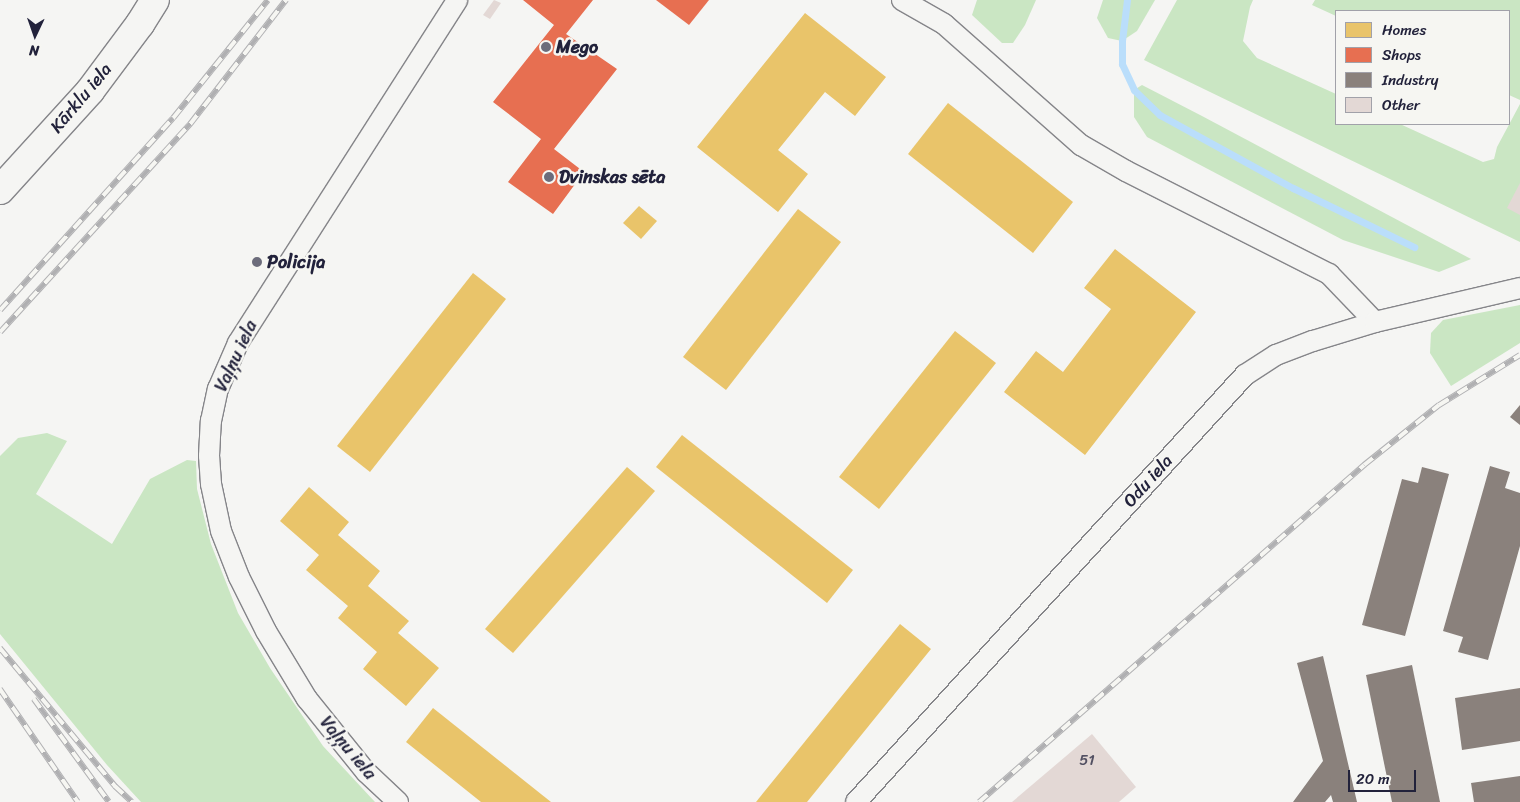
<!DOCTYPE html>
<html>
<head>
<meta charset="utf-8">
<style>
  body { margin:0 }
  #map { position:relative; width:1520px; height:802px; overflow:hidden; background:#f5f5f3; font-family:Sriracha,sans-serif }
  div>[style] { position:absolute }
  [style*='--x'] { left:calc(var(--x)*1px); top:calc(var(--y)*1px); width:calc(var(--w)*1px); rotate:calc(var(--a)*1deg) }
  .green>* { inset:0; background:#cae6c3 }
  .homes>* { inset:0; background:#e9c46a }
  .shops>* { inset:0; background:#e76f51 }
  .industry>* { inset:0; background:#8a817c }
  .stream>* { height:7px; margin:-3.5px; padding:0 3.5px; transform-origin:3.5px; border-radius:3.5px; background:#badefb }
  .building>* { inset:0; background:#e3d8d5 }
  .roads { filter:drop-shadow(1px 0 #858589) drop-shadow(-1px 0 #858589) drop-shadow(0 1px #858589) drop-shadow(0 -1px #858589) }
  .street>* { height:20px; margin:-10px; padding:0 10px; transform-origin:10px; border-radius:10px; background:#f5f5f3 }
  .secondary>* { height:28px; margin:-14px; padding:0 14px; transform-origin:14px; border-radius:14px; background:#f5f5f3 }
  .rail>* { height:5.5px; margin-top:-2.75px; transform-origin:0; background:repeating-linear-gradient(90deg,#f6f6f2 0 11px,#b0b0b2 0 22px); box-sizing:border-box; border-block:1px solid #b0b0b2 }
  .dots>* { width:14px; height:14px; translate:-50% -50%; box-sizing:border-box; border:2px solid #f6f6f2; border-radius:50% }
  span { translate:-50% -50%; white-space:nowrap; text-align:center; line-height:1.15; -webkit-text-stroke:5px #f6f6f2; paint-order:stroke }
  .number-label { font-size:15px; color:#525062 }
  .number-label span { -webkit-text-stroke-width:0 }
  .poi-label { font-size:18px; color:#22223b; font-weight:700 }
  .left { translate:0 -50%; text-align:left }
  .street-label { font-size:18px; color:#22223b }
  .legend { position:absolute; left:1335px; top:10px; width:175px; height:115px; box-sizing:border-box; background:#f6f6f2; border:1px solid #a1a1a9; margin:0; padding:6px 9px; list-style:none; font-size:15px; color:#22223b }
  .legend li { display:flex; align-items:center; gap:10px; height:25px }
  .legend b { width:25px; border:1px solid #a1a1a9 }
  .north { position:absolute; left:10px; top:10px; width:50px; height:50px; -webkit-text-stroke:4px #f6f6f2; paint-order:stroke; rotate:183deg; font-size:14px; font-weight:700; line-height:20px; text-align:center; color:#22223b }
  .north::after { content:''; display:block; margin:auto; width:18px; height:22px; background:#22223b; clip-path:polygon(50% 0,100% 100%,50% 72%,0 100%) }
  .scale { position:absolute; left:1348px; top:770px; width:68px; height:22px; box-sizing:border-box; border:2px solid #22223b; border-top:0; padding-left:6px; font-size:15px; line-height:18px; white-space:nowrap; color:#22223b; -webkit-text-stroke:4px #f6f6f2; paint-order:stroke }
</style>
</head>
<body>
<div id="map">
  <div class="green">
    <div style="clip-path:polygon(977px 0,1036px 0,1025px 25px,1013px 43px,1002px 43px,972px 15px)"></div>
    <div style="clip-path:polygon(1103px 0,1155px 0,1137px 31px,1122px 41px,1108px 38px,1097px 18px)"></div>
    <div style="clip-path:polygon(1177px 0,1253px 0,1250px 7px,1243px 41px,1257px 58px,1336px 94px,1336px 124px,1400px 124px,1483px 162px,1494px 159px,1497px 147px,1520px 104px,1520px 242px,1144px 60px)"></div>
    <div style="clip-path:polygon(1315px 0,1520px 0,1520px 100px,1509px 95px,1509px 11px,1336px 11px,1336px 16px,1312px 5px)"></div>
    <div style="clip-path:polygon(1142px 85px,1202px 116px,1471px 259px,1439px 272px,1343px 240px,1147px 137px,1134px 117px,1134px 90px)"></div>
    <div style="clip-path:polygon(1520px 305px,1520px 343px,1451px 386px,1430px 353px,1431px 333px,1443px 320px)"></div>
    <div style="clip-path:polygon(47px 433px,67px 441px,36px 494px,112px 544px,150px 479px,187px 460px,196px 461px,197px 489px,211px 544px,238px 613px,270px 668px,323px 746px,375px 802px,141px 802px,107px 765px,0 634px,0 456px,18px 438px)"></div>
  </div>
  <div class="homes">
    <div style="clip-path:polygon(805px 13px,886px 77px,855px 116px,825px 92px,778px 150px,808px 174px,778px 212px,697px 147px)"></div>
    <div style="clip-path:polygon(948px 103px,1073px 202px,1033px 253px,908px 154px)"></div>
    <div style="clip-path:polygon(639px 206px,657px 221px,641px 239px,623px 223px)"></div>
    <div style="clip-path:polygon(798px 209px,841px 242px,726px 390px,683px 357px)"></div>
    <div style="clip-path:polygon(1115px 249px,1196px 312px,1085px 455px,1004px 392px,1036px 351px,1063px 372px,1111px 309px,1084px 288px)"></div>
    <div style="clip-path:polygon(473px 273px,506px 299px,370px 472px,337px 446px)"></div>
    <div style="clip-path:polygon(955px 331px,996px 363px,879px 509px,839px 477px)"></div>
    <div style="clip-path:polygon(682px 435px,853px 570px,827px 603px,656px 467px)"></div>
    <div style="clip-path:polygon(627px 467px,655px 491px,513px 653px,485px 629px)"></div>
    <div style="clip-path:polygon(309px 487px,349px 522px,338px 535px,380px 571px,368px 586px,409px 621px,398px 633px,439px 668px,406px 706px,363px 669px,377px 652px,338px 618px,348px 606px,306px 570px,319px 555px,280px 521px)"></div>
    <div style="clip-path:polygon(900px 624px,931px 649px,807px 802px,756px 802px)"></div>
    <div style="clip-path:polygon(433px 708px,551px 802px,481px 802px,406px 742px)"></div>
  </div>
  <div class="shops">
    <div style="clip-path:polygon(523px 0,593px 0,566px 34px,617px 69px,554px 149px,584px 172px,553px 214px,508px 182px,541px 139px,493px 102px,554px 25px)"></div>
    <div style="clip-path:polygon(656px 0,709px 0,689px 25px)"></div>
  </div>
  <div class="industry">
    <div style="clip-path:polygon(1520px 405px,1520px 425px,1510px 417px)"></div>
    <div style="clip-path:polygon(1490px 466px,1510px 472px,1505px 488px,1520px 493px,1520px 546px,1488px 660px,1458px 652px,1463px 637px,1443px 631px)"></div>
    <div style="clip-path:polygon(1422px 467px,1449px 474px,1405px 636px,1362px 625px,1402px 479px,1418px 483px)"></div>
    <div style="clip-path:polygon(1323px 656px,1357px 802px,1333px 802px,1331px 795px,1325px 802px,1293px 802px,1323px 761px,1297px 663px)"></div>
    <div style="clip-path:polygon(1412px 665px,1440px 802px,1392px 802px,1366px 675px)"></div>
    <div style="clip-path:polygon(1520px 688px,1520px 741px,1462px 750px,1455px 698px)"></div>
    <div style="clip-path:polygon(1520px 776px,1520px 802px,1474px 802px,1471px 783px)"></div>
  </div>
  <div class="stream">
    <div style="--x:1127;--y:0;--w:41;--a:97"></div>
    <div style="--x:1122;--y:41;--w:23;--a:90"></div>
    <div style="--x:1122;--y:64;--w:29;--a:65"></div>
    <div style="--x:1134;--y:90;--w:36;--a:44"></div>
    <div style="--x:1160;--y:115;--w:152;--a:28.8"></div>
    <div style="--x:1293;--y:188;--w:135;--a:26"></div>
  </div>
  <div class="building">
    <div style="clip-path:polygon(494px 0,501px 3px,490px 19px,483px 15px)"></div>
    <div style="clip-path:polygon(1520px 183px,1520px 215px,1507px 208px)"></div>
    <div style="clip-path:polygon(1092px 734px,1136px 787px,1119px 802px,1012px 802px)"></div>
  </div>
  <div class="roads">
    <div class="street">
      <div style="--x:902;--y:0;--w:48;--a:29.7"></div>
      <div style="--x:944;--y:24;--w:183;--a:41.5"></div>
      <div style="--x:1081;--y:145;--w:52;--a:30"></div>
      <div style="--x:1126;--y:171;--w:228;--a:26.9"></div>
      <div style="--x:1329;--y:274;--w:66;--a:46.2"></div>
      <div style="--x:398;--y:802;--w:44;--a:-136.8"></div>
      <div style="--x:366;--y:772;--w:94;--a:-128.9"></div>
      <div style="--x:307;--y:699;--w:79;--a:-121.1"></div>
      <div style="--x:266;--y:631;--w:60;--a:-116.6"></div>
      <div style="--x:239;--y:577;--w:49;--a:-111.4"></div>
      <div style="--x:221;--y:531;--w:48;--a:-102"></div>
      <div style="--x:211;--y:484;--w:28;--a:-94"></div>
      <div style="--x:209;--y:456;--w:35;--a:-87"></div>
      <div style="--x:211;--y:421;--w:33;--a:-78"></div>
      <div style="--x:218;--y:389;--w:50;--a:-66.5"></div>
      <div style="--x:238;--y:343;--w:407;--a:-57.4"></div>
      <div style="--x:856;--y:802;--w:578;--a:-47.67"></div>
      <div style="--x:1245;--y:375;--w:37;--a:-33"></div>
      <div style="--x:1276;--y:355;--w:40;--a:-21"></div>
      <div style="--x:1313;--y:341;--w:65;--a:-17"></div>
      <div style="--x:1375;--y:322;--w:149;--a:-13.2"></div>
    </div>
    <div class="secondary">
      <div style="--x:0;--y:190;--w:134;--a:-47.7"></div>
      <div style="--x:90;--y:91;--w:84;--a:-53.3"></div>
      <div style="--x:140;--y:24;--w:28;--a:-58"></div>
    </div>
  </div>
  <div class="rail">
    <div style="--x:0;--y:310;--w:258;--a:-48"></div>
    <div style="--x:173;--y:118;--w:151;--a:-51.2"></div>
    <div style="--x:0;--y:332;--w:282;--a:-47.6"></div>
    <div style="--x:190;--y:124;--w:157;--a:-52.3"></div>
    <div style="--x:0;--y:648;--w:180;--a:50.2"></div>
    <div style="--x:115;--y:786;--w:23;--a:43"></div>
    <div style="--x:0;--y:689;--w:137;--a:55.4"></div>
    <div style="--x:34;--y:699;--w:127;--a:53.9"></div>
    <div style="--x:979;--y:802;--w:512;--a:-41.2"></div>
    <div style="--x:1364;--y:465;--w:96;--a:-38.7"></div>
    <div style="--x:1439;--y:405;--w:95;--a:-31.7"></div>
  </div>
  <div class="dots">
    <div style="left:546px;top:47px;background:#6c6c7b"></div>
    <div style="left:549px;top:177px;background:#6c6c7b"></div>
    <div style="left:257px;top:262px;background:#6c6c7b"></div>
  </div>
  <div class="number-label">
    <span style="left:1087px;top:761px">51</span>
  </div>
  <div class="poi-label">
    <span class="left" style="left:556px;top:47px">Mego</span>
    <span class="left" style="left:559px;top:177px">Dvinskas sēta</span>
    <span class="left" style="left:267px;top:262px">Policija</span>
  </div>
  <div class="street-label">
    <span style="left:81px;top:98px;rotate:-50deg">Kārklu iela</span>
    <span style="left:236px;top:356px;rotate:-65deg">Vaļņu iela</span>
    <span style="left:1148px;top:481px;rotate:-48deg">Odu iela</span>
    <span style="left:348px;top:748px;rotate:50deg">Vaļņu iela</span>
  </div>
  <ul class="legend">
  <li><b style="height:14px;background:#e9c46a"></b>Homes</li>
  <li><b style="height:14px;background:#e76f51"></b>Shops</li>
  <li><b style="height:14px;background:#8a817c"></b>Industry</li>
  <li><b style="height:14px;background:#e3d8d5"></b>Other</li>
  </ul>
  <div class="north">N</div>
  <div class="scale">20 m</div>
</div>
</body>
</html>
